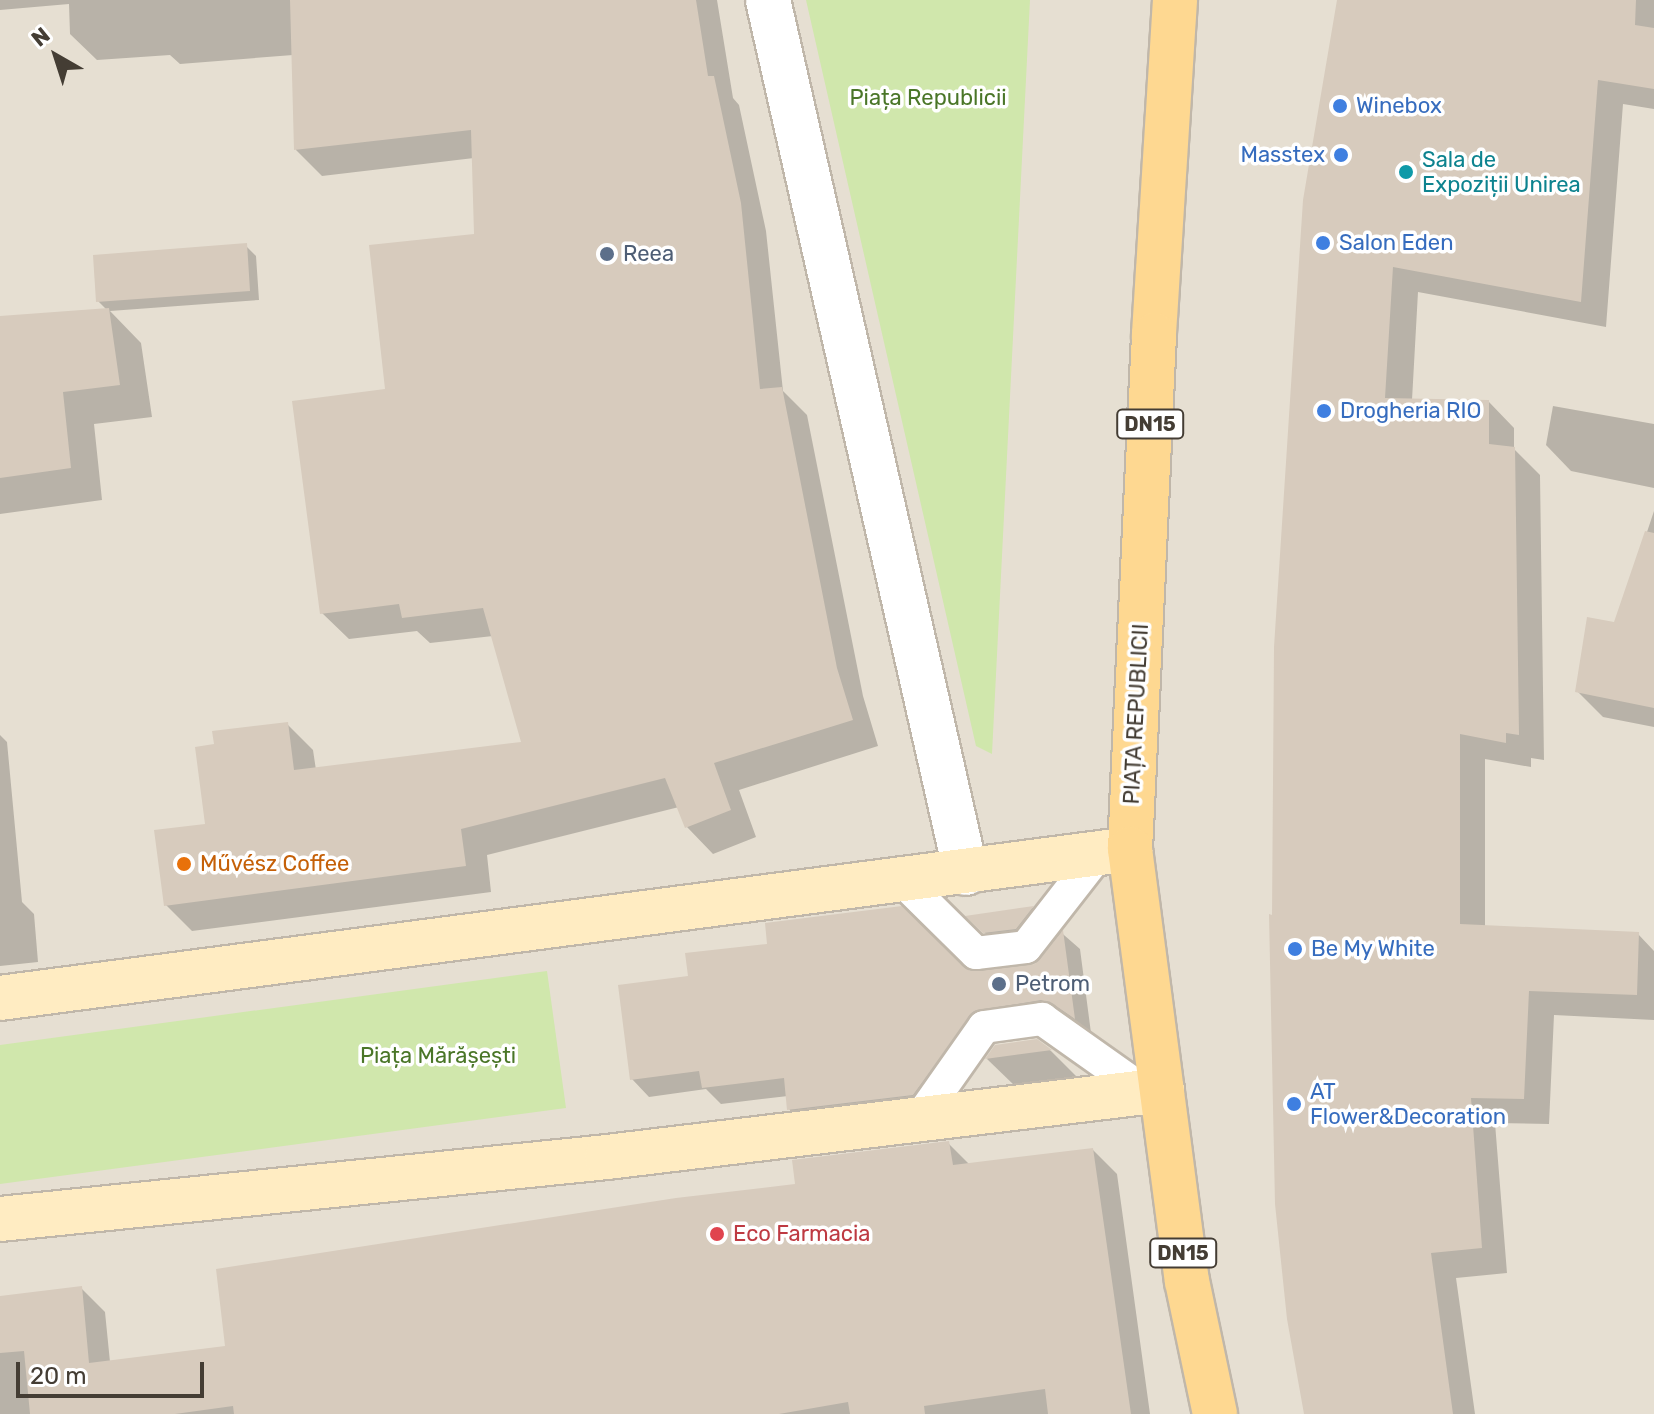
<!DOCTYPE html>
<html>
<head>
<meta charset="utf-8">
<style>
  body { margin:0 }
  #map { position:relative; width:1654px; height:1414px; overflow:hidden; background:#f2ede4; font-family:Rubik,sans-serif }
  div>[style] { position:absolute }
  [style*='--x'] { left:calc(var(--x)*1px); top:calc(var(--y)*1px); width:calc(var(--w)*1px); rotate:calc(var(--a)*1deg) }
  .residential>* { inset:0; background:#e6dfd2 }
  .green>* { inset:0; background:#d0e7ac }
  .shadow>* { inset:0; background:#0003 }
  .building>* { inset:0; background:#d7cbbd }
  .roads { filter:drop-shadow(2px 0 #c0b7aa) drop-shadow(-2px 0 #c0b7aa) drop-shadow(0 2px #c0b7aa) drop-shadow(0 -2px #c0b7aa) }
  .service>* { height:32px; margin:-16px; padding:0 16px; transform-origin:16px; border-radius:16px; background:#fff }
  .minor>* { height:44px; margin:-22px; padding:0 22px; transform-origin:22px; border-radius:22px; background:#fff }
  .secondary>* { height:44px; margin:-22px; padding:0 22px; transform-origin:22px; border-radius:22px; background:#ffecc2 }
  .primary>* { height:44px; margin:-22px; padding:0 22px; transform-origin:22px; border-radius:22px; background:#fed891 }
  .dots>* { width:22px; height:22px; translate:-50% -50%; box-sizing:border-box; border:4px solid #fff; border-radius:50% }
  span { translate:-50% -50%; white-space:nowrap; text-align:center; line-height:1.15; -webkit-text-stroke:7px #fff; paint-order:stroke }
  .shield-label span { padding:2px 6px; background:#fff; border:2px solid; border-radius:6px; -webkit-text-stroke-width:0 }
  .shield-label { font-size:20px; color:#443d34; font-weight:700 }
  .park-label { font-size:22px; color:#4a7628 }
  .shop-label { font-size:22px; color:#366cbe }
  .left { translate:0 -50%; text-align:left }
  .right { translate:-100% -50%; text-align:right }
  .culture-label { font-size:22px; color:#0d838f }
  .service-label { font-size:22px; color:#4e5e75 }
  .street-label { font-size:22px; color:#443d34 }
  .food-label { font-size:22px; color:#c56008 }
  .health-label { font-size:22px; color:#be3a42 }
  .north { position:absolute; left:16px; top:16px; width:80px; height:80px; -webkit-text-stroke:6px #fff; paint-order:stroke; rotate:321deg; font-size:22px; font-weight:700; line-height:32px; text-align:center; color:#443d34 }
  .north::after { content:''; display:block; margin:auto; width:28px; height:36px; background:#443d34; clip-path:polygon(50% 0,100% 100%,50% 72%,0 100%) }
  .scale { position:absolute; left:16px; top:1362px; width:188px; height:36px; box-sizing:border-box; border:4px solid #443d34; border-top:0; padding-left:10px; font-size:24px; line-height:28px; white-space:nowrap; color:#443d34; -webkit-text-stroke:6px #fff; paint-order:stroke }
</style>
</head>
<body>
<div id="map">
  <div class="residential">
    <div style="clip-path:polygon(0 0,1654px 0,1654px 1414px,0 1414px)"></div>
  </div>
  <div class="green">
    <div style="clip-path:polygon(806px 0,1030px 0,992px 754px,976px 746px)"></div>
    <div style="clip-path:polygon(547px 971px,566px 1108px,0 1184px,0 1045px)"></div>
  </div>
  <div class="shadow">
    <div style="clip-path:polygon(0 0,717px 0,733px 98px,739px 105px,766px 231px,783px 391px,807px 415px,863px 696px,878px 746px,739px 790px,756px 837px,713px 854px,687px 827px,679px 807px,487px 855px,491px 892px,192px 931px,166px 905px,208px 825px,287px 724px,313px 750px,316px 770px,523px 744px,493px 636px,430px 643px,417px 631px,349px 639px,322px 613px,387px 390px,476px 236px,474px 158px,322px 176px,296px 150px,293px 55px,180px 64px,170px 55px,97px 60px,70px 34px,69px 4px,0 10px)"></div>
    <div style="clip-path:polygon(1338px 0,1654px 0,1654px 109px,1623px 104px,1606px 327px,1418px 292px,1412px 400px,1489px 402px,1514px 428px,1514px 449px,1540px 475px,1544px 760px,1531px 758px,1531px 767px,1485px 759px,1485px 927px,1638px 934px,1654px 951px,1654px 1020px,1554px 1015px,1549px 1124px,1495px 1123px,1507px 1273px,1456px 1278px,1475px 1414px,1306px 1414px,1274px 917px)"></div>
    <div style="clip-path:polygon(246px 246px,256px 256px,259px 300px,110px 311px,141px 343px,152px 417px,94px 424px,102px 500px,0 514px,0 318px,107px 310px,98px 301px)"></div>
    <div style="clip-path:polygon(1553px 406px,1654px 424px,1654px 488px,1571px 471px,1546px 445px)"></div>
    <div style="clip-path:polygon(1654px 511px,1654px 727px,1603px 717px,1577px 691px,1616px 625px)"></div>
    <div style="clip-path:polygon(0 735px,7px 742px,22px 902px,34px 914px,38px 962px,0 966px)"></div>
    <div style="clip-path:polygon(1033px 908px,1080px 949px,1091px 1033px,1072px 1020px,1059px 1017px,992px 1027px,930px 1111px,806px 1126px,789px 1109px,788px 1096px,721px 1104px,706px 1089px,649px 1097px,632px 1079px,977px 974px,1036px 966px,1042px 958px,1014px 961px,969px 917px)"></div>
    <div style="clip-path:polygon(1037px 1041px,1051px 1051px,1079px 1079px,1016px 1087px,987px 1059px,996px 1047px)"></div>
    <div style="clip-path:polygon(948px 1143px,970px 1165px,1093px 1150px,1117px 1174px,1150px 1414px,0 1414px,0 1298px,81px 1288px,105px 1312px,110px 1362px,228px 1348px)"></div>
  </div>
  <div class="building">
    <div style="clip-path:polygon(290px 0,696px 0,708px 76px,714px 76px,741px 203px,760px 389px,782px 387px,837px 668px,853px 720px,714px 763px,731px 810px,685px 828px,665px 778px,461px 829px,466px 866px,164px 906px,154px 830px,205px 824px,195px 747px,214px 744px,212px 731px,288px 722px,294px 770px,521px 742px,483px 608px,402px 618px,399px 604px,320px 614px,292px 401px,385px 389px,369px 245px,474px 234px,471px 130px,294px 150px)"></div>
    <div style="clip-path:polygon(1337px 0,1636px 0,1635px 25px,1654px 28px,1654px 89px,1598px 80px,1581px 302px,1393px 267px,1385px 398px,1489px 400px,1489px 444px,1515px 447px,1519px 735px,1506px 733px,1506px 743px,1460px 734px,1460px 924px,1639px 932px,1637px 995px,1529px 991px,1524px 1099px,1471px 1098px,1482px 1248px,1431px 1253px,1453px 1414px,1304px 1414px,1287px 1319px,1275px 1204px,1269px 914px,1272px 915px,1274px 647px,1303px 200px)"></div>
    <div style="clip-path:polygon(247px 243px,250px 291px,96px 302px,93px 255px)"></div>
    <div style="clip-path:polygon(109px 308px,120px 385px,63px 392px,71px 468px,0 478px,0 316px)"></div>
    <div style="clip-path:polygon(1645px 531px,1654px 533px,1654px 708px,1575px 692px,1587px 617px,1614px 622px)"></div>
    <div style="clip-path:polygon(902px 906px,970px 971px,1035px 964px,1063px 930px,1075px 1019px,1053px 1004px,1041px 1000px,975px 1011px,913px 1095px,787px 1110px,784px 1078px,702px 1088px,699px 1071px,630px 1080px,618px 985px,688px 976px,685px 953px,767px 944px,765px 923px)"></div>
    <div style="clip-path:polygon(1034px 906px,1016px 929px,983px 933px,965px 916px)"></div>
    <div style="clip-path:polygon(1037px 1039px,1052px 1050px,985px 1059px,995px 1045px)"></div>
    <div style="clip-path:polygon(949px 1141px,953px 1165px,1093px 1148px,1131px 1414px,1048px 1414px,1045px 1389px,924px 1406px,925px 1414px,850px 1414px,848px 1402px,779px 1414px,234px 1414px,233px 1406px,175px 1414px,30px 1414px,24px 1351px,0 1353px,0 1296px,82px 1286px,89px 1363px,225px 1346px,216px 1269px,676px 1198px,795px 1184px,792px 1160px)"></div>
  </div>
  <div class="roads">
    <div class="service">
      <div style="--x:902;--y:880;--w:104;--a:44.6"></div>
      <div style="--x:976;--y:953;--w:50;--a:-6.8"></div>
      <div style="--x:1026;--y:947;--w:120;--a:-52.1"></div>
      <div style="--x:920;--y:1118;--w:111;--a:-54.9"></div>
      <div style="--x:984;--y:1027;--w:59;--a:-7.9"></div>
      <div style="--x:1042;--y:1019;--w:126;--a:35.3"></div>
    </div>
    <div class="minor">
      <div style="--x:768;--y:0;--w:895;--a:77.22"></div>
    </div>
    <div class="secondary">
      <div style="--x:0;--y:998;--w:1140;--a:-7.51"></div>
      <div style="--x:0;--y:1219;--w:610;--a:-5.83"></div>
      <div style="--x:607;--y:1157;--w:559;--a:-6.88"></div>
    </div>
    <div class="primary">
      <div style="--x:1175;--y:0;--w:336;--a:93.6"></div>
      <div style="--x:1154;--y:335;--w:515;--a:92.67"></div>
      <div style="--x:1130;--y:849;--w:436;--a:82.5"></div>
      <div style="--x:1187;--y:1281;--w:136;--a:78.1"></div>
    </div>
  </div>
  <div class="dots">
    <div style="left:1340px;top:106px;background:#3f7fe0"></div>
    <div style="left:1341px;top:155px;background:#3f7fe0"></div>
    <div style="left:1406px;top:172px;background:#0f9aa8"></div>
    <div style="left:1323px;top:243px;background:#3f7fe0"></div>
    <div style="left:607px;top:254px;background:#5c6f8a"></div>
    <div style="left:1324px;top:411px;background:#3f7fe0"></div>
    <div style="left:184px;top:864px;background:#e8710a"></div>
    <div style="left:1295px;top:949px;background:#3f7fe0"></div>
    <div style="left:999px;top:984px;background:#5c6f8a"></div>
    <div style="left:1294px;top:1104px;background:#3f7fe0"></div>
    <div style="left:717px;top:1234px;background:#e0444e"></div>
  </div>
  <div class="shield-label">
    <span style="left:1150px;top:424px">DN15</span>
    <span style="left:1183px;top:1253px">DN15</span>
  </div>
  <div class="park-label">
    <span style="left:928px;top:98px">Piața Republicii</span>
    <span style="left:438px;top:1056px">Piața Mărășești</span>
  </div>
  <div class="shop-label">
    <span class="left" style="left:1356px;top:106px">Winebox</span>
    <span class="right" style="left:1325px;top:155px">Masstex</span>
    <span class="left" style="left:1339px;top:243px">Salon Eden</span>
    <span class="left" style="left:1340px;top:411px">Drogheria RIO</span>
    <span class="left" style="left:1311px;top:949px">Be My White</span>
    <span class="left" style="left:1310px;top:1104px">AT<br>Flower&amp;Decoration</span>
  </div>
  <div class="culture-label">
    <span class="left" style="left:1422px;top:172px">Sala de<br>Expoziții Unirea</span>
  </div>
  <div class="service-label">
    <span class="left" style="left:623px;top:254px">Reea</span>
    <span class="left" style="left:1015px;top:984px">Petrom</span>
  </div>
  <div class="street-label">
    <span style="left:1136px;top:714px;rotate:-87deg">PIAȚA REPUBLICII</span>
  </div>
  <div class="food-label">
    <span class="left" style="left:200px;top:864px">Művész Coffee</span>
  </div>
  <div class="health-label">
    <span class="left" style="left:733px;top:1234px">Eco Farmacia</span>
  </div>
  <div class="north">N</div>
  <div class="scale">20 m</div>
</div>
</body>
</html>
